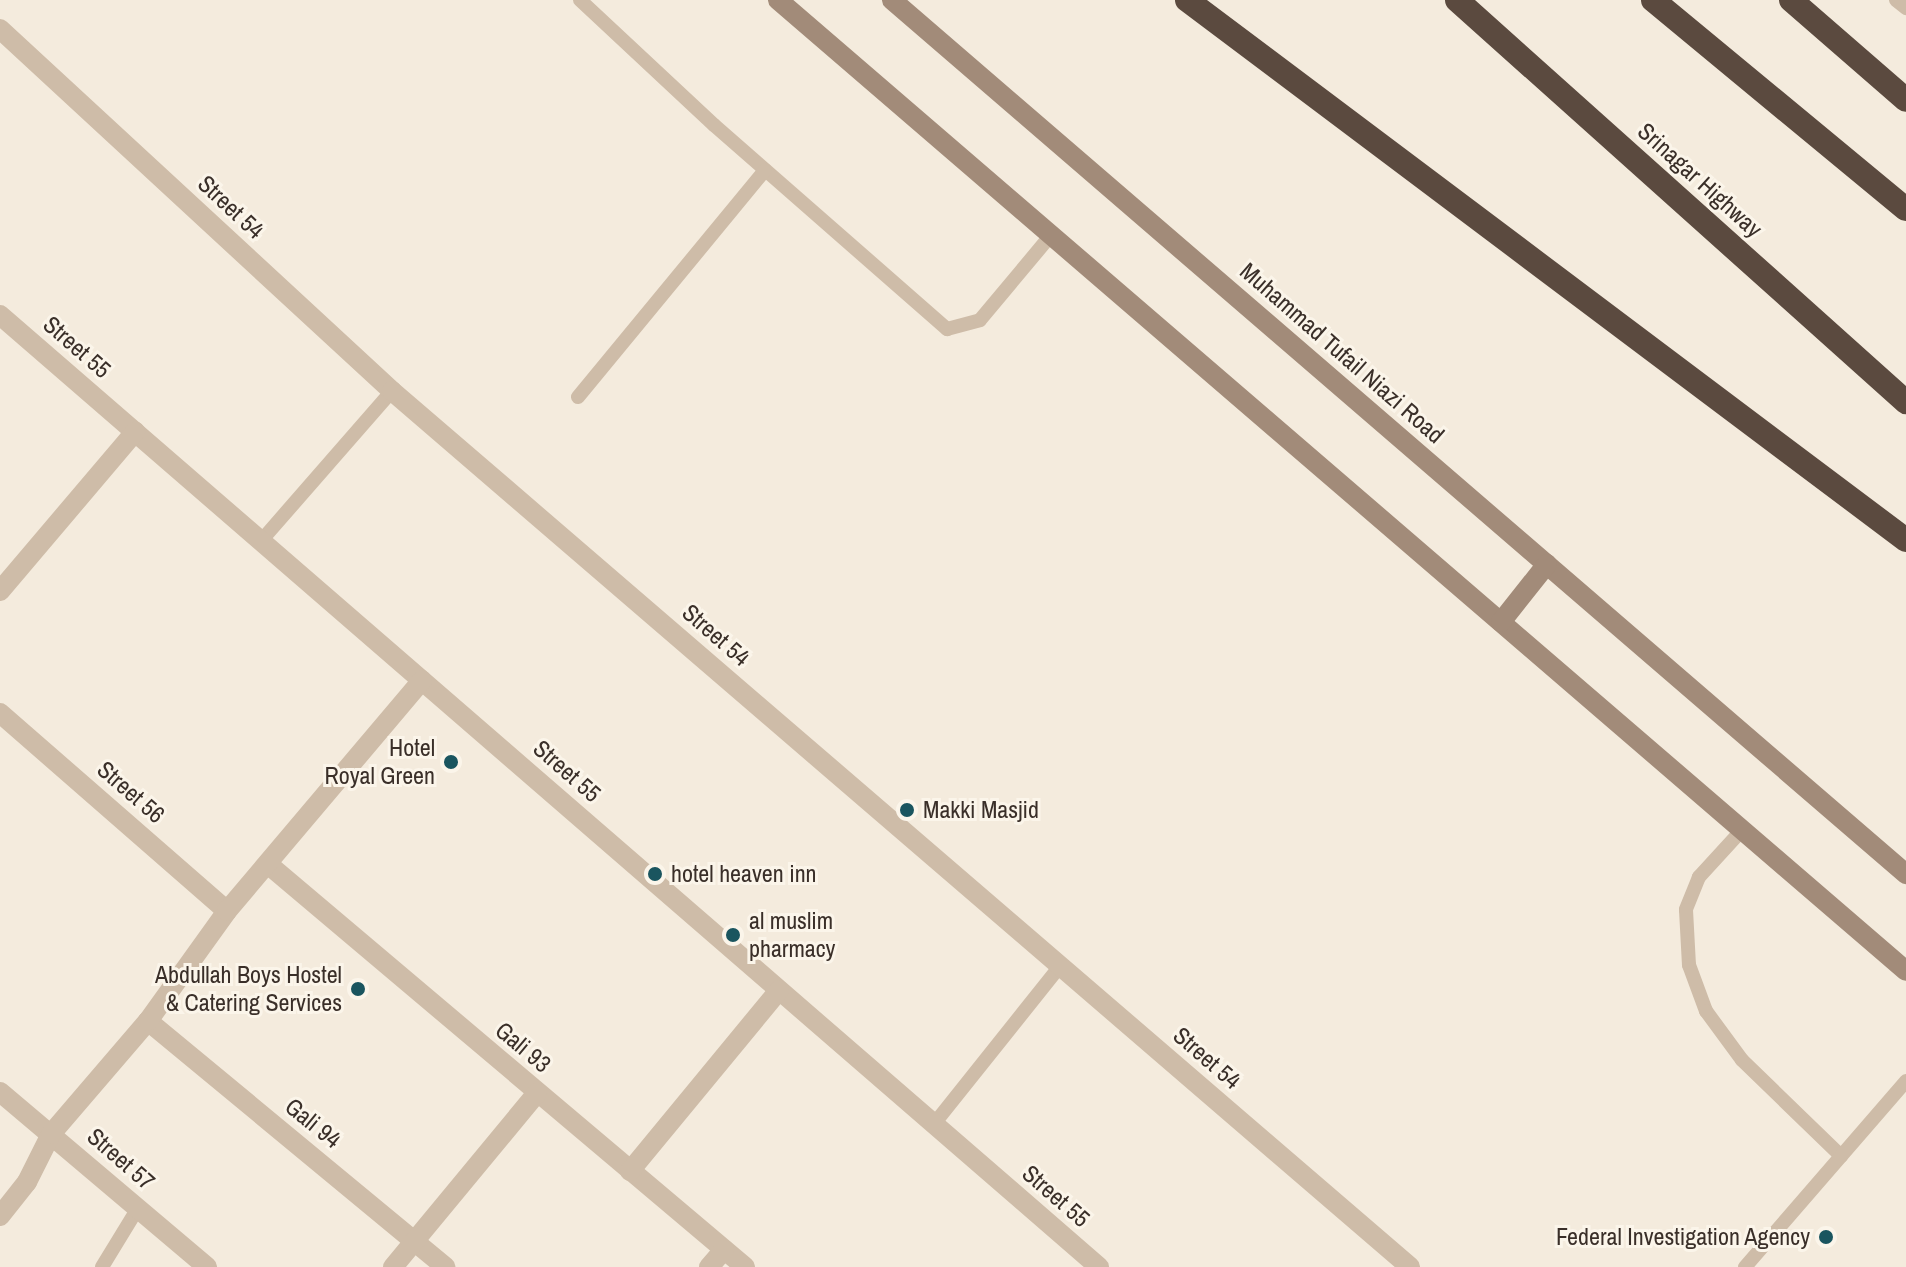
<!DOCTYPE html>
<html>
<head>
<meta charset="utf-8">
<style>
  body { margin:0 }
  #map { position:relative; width:1906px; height:1267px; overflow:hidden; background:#f4ebdd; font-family:"Archivo Narrow",sans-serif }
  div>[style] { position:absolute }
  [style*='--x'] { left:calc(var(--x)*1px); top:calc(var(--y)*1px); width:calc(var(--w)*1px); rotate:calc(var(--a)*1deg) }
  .lane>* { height:14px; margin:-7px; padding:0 7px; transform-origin:7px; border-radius:7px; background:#cebca8 }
  .street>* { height:20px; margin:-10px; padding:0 10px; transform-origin:10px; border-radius:10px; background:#cebca8 }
  .secondary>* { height:20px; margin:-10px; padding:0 10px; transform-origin:10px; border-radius:10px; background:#a28b79 }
  .highway>* { height:24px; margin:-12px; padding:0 12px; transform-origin:12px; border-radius:12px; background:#5b4a3f }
  .dots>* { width:22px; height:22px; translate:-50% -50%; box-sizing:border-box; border:4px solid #fbf5ea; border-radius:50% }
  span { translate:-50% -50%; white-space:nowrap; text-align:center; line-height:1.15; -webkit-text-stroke:6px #fbf5ea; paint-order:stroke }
  .street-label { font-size:24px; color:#3a2f29 }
  .poi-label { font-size:24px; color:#3a2f29 }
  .right { translate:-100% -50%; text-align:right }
  .left { translate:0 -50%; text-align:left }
</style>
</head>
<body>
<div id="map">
  <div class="lane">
    <div style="--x:580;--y:0;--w:183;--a:43"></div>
    <div style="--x:714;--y:125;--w:310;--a:41.2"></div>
    <div style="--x:947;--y:329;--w:34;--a:-15"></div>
    <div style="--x:980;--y:320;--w:111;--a:-50.1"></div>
    <div style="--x:1896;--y:0;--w:13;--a:39"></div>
    <div style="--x:578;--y:397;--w:294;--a:-50.5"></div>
    <div style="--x:261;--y:541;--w:199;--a:-48.9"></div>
    <div style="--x:1742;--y:830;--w:64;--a:132.5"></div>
    <div style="--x:1699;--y:877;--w:35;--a:112"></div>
    <div style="--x:1686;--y:910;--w:55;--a:86.9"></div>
    <div style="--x:1689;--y:965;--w:49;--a:69.7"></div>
    <div style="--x:1706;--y:1011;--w:61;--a:53.7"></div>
    <div style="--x:1742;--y:1060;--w:138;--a:44.1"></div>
    <div style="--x:934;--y:1124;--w:202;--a:-51.4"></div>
    <div style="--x:102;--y:1267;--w:69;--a:-58.6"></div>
    <div style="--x:1745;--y:1267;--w:246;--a:-49.1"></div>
  </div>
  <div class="street">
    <div style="--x:0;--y:29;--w:534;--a:42.72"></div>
    <div style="--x:392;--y:391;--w:1343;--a:40.71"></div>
    <div style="--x:0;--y:315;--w:1454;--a:40.9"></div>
    <div style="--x:0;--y:591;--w:209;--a:-49.7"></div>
    <div style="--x:0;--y:713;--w:301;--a:41.1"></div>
    <div style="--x:269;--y:865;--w:623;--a:40.18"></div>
    <div style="--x:148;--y:1021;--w:386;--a:39.6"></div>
    <div style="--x:0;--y:1092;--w:271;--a:40.2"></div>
    <div style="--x:630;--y:1171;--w:234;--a:-50.5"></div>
    <div style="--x:0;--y:1216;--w:43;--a:-51.5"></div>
    <div style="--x:27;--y:1182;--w:54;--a:-63.4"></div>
    <div style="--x:51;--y:1134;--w:149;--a:-49.4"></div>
    <div style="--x:148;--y:1021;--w:135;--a:-54.3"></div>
    <div style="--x:227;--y:911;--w:302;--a:-49.8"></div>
    <div style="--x:393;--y:1267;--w:226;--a:-50.4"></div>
    <div style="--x:709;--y:1267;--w:23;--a:-49"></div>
  </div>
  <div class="secondary">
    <div style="--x:778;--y:0;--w:1488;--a:40.72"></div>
    <div style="--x:892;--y:0;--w:1339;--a:40.76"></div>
    <div style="--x:1501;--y:622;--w:74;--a:-51.6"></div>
  </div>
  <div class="highway">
    <div style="--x:1187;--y:0;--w:899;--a:36.91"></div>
    <div style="--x:1457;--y:0;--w:603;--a:41.84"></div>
    <div style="--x:1653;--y:0;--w:328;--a:39.6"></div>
    <div style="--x:1791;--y:0;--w:152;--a:41"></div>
  </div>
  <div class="dots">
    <div style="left:451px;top:762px;background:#1a555f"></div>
    <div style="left:907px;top:810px;background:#1a555f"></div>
    <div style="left:655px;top:874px;background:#1a555f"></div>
    <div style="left:733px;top:935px;background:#1a555f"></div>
    <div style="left:358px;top:989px;background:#1a555f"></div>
    <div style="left:1826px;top:1237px;background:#1a555f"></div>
  </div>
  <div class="street-label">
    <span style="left:1700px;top:180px;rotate:42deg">Srinagar Highway</span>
    <span style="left:231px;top:207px;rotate:43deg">Street 54</span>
    <span style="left:77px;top:347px;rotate:41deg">Street 55</span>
    <span style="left:1342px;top:353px;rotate:41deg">Muhammad Tufail Niazi Road</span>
    <span style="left:716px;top:635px;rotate:41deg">Street 54</span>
    <span style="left:567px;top:771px;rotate:41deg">Street 55</span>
    <span style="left:131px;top:792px;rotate:41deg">Street 56</span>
    <span style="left:523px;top:1047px;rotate:40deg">Gali 93</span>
    <span style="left:1207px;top:1058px;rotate:41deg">Street 54</span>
    <span style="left:313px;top:1123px;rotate:39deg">Gali 94</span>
    <span style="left:121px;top:1159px;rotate:41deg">Street 57</span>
    <span style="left:1056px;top:1196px;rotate:41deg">Street 55</span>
  </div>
  <div class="poi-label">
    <span class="right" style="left:435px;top:762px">Hotel<br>Royal Green</span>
    <span class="left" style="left:923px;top:810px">Makki Masjid</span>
    <span class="left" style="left:671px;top:874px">hotel heaven inn</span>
    <span class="left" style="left:749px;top:935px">al muslim<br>pharmacy</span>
    <span class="right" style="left:342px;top:989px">Abdullah Boys Hostel<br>&amp; Catering Services</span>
    <span class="right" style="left:1810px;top:1237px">Federal Investigation Agency</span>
  </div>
</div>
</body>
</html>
